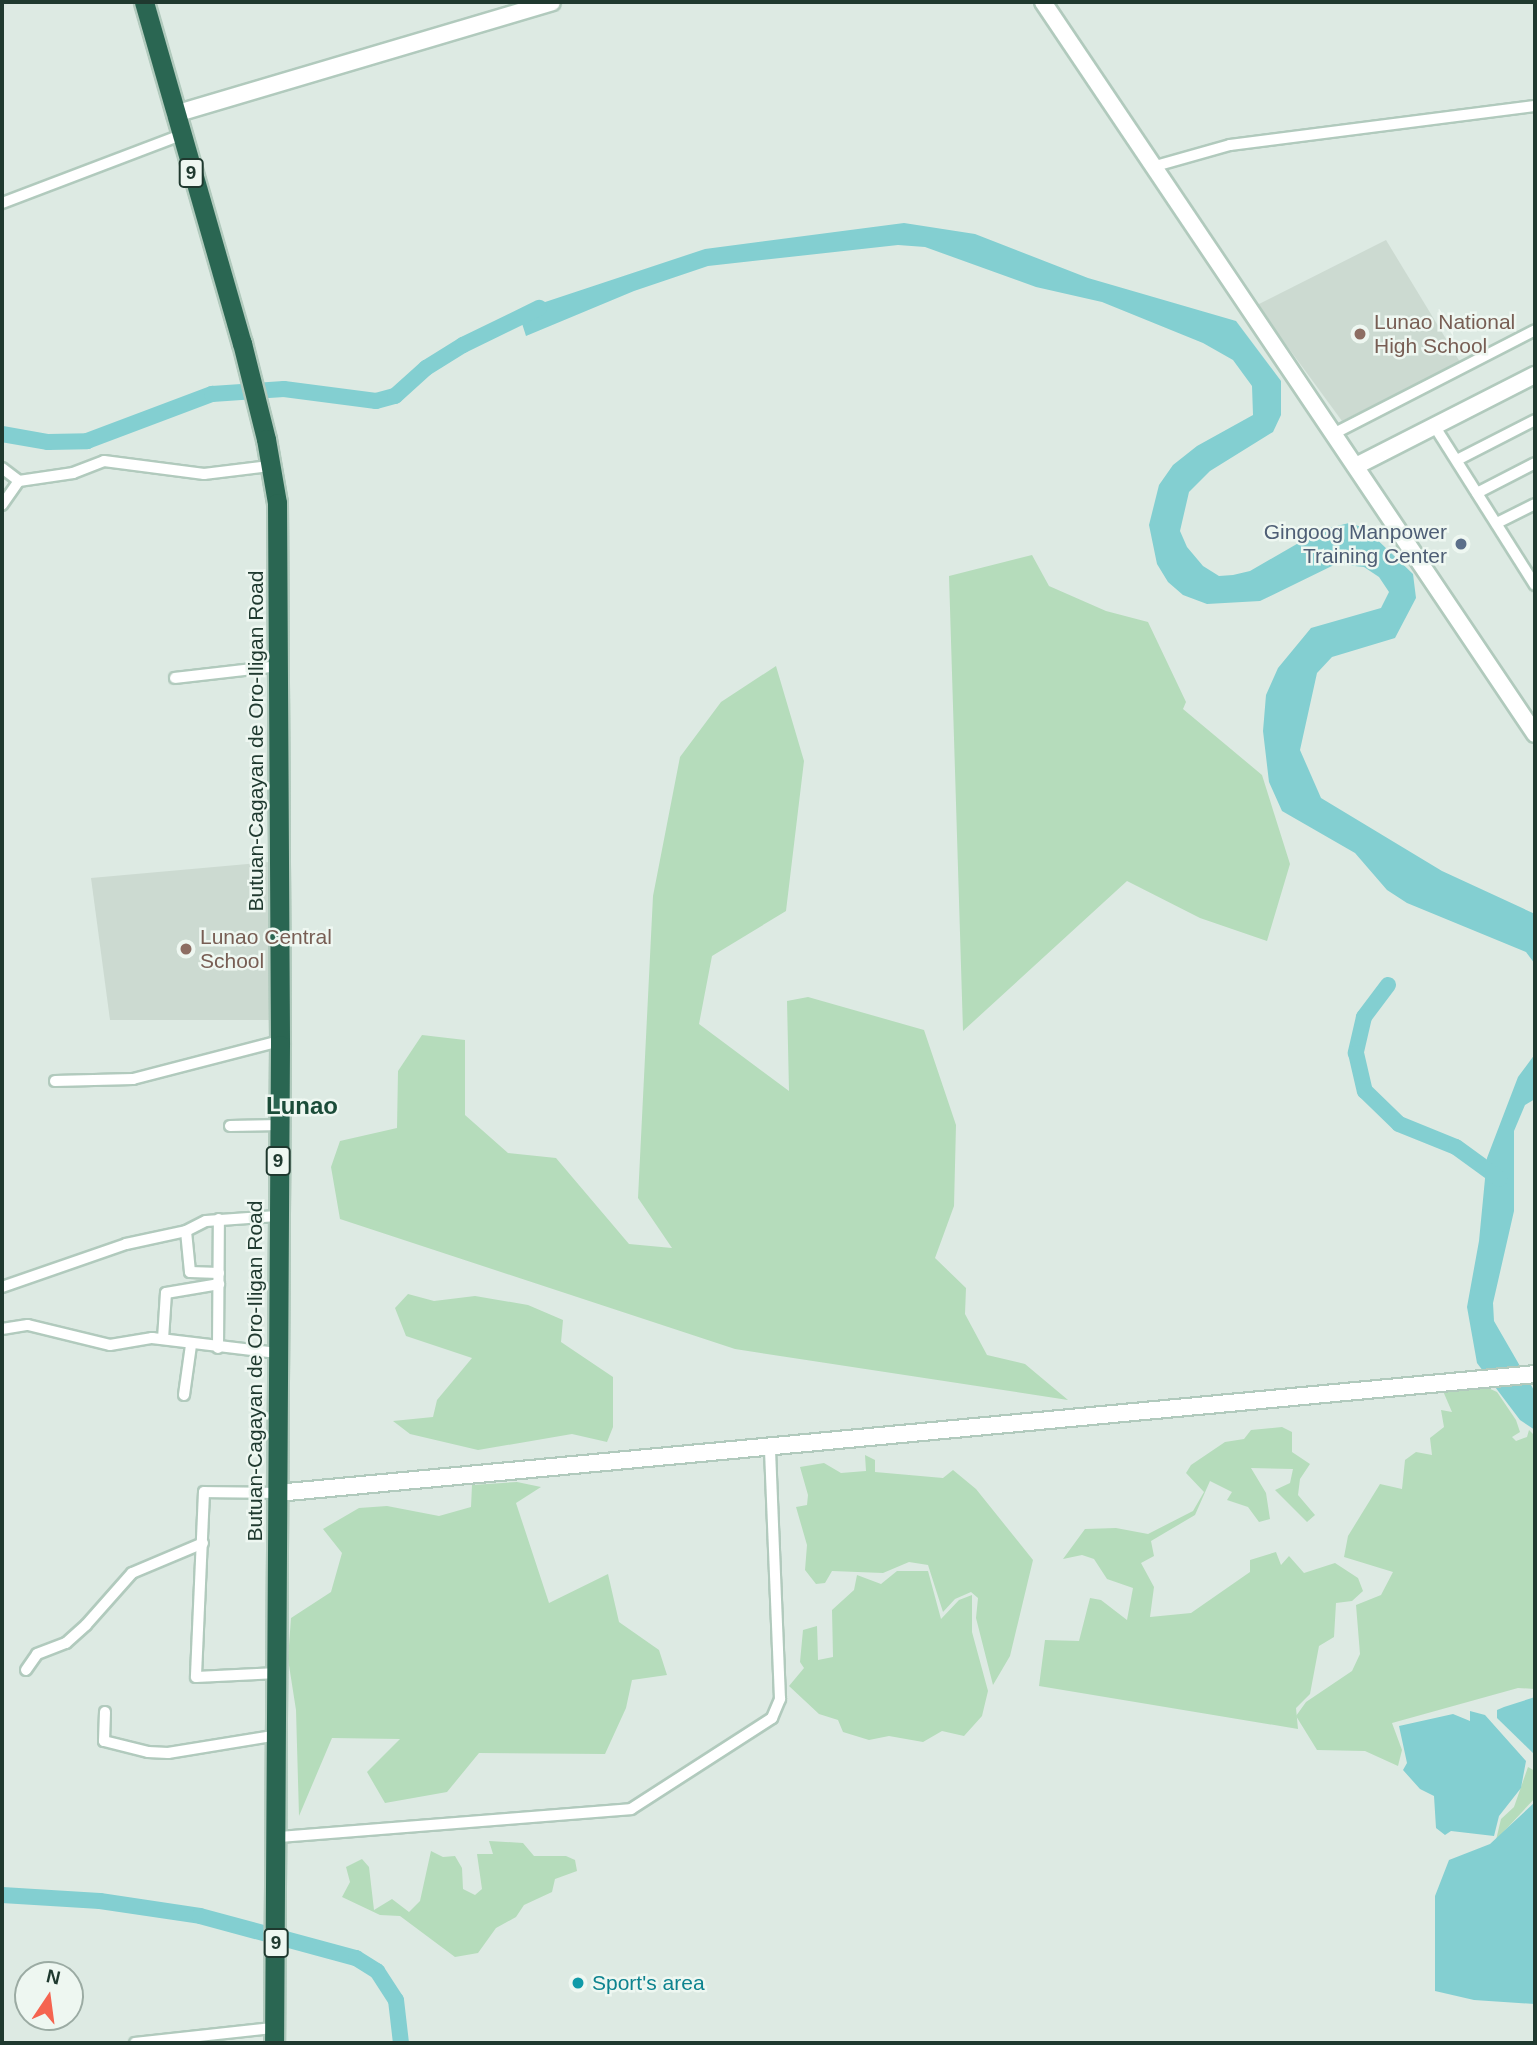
<!DOCTYPE html>
<html>
<head>
<meta charset="utf-8">
<style>
  body { margin:0 }
  #map { position:relative; width:1537px; height:2045px; overflow:hidden; background:#ddeae3; font-family:Helvetica,sans-serif }
  div>[style] { position:absolute }
  [style*='--x'] { left:calc(var(--x)*1px); top:calc(var(--y)*1px); width:calc(var(--w)*1px); rotate:calc(var(--a)*1deg) }
  .built>* { inset:0; background:#ccdad1 }
  .green>* { inset:0; background:#b5dcbb }
  .water>* { inset:0; background:#83cfd1 }
  .river>* { height:16px; margin:-8px; padding:0 8px; transform-origin:8px; border-radius:8px; background:#83cfd1 }
  .roads { filter:drop-shadow(2px 0 #b1cabd) drop-shadow(-2px 0 #b1cabd) drop-shadow(0 2px #b1cabd) drop-shadow(0 -2px #b1cabd) }
  .street>* { height:10px; margin:-5px; padding:0 5px; transform-origin:5px; border-radius:5px; background:#fff }
  .secondary>* { height:16px; margin:-8px; padding:0 8px; transform-origin:8px; border-radius:8px; background:#fff }
  .highway>* { height:19px; margin:-9.5px; padding:0 9.5px; transform-origin:9.5px; border-radius:9.5px; background:#2a6652 }
  .dots>* { width:19px; height:19px; translate:-50% -50%; box-sizing:border-box; border:4px solid #eef7f1; border-radius:50% }
  span { translate:-50% -50%; white-space:nowrap; text-align:center; line-height:1.15; -webkit-text-stroke:5px #eef7f1; paint-order:stroke }
  .shield-label span { padding:2px 5px; background:#eef7f1; border:2px solid; border-radius:5px; -webkit-text-stroke-width:0 }
  .shield-label { font-size:19px; color:#1f392f; font-weight:700 }
  .education-label { font-size:21px; color:#785e54 }
  .left { translate:0 -50%; text-align:left }
  .service-label { font-size:21px; color:#4e5e75 }
  .right { translate:-100% -50%; text-align:right }
  .street-label { font-size:21px; color:#1f392f }
  .culture-label { font-size:21px; color:#0d838f }
  .quarter-label { font-size:24px; color:#1b4c39; font-weight:700 }
  .frame { position:absolute; inset:0; border:4px solid #1f392f; pointer-events:none }
  .north { position:absolute; left:14px; top:1961px; width:70px; height:70px; box-sizing:border-box; background:#eef7f1; border:2px solid #9baba3; border-radius:50%; rotate:13deg; font-size:19px; font-weight:700; line-height:28px; text-align:center; color:#1f392f }
  .north::after { content:''; display:block; margin:auto; width:24px; height:32px; background:#f56450; clip-path:polygon(50% 0,100% 100%,50% 72%,0 100%) }
</style>
</head>
<body>
<div id="map">
  <div class="built">
    <div style="clip-path:polygon(1386px 240px,1460px 362px,1342px 421px,1257px 305px)"></div>
    <div style="clip-path:polygon(269px 862px,274px 1020px,110px 1020px,91px 878px)"></div>
  </div>
  <div class="green">
    <div style="clip-path:polygon(1032px 555px,1049px 586px,1106px 611px,1148px 622px,1186px 702px,1183px 709px,1262px 775px,1290px 864px,1267px 941px,1200px 918px,1127px 881px,963px 1031px,949px 576px)"></div>
    <div style="clip-path:polygon(776px 666px,804px 761px,786px 911px,712px 956px,699px 1024px,789px 1091px,787px 1001px,808px 997px,924px 1030px,956px 1125px,954px 1206px,935px 1258px,966px 1288px,965px 1314px,987px 1355px,1025px 1364px,1068px 1400px,735px 1349px,340px 1219px,331px 1167px,340px 1141px,397px 1128px,398px 1071px,422px 1035px,465px 1040px,465px 1115px,508px 1153px,556px 1158px,629px 1244px,672px 1248px,638px 1198px,653px 896px,680px 757px,721px 702px)"></div>
    <div style="clip-path:polygon(408px 1294px,434px 1301px,475px 1296px,528px 1305px,563px 1320px,561px 1342px,613px 1377px,613px 1427px,607px 1442px,572px 1434px,478px 1450px,410px 1434px,393px 1421px,433px 1417px,437px 1400px,472px 1358px,406px 1336px,395px 1308px)"></div>
    <div style="clip-path:polygon(1486px 1387px,1497px 1392px,1516px 1420px,1520px 1432px,1512px 1437px,1516px 1441px,1527px 1437px,1529px 1430px,1535px 1436px,1535px 1689px,1518px 1688px,1392px 1723px,1402px 1750px,1398px 1766px,1365px 1751px,1317px 1750px,1296px 1716px,1306px 1702px,1352px 1671px,1360px 1654px,1356px 1605px,1381px 1595px,1393px 1572px,1344px 1557px,1348px 1536px,1380px 1484px,1402px 1489px,1405px 1460px,1416px 1452px,1432px 1455px,1430px 1438px,1444px 1427px,1441px 1410px,1452px 1412px,1443px 1391px)"></div>
    <div style="clip-path:polygon(1282px 1427px,1292px 1432px,1292px 1452px,1310px 1464px,1300px 1479px,1298px 1495px,1315px 1515px,1307px 1522px,1275px 1490px,1290px 1483px,1293px 1469px,1251px 1468px,1266px 1493px,1270px 1519px,1259px 1522px,1248px 1507px,1227px 1500px,1232px 1492px,1210px 1481px,1195px 1515px,1151px 1541px,1154px 1556px,1141px 1563px,1154px 1587px,1150px 1617px,1191px 1613px,1250px 1572px,1250px 1560px,1276px 1552px,1281px 1565px,1289px 1556px,1304px 1573px,1335px 1563px,1358px 1578px,1363px 1591px,1352px 1601px,1336px 1603px,1334px 1637px,1319px 1646px,1310px 1694px,1296px 1708px,1298px 1729px,1039px 1686px,1045px 1640px,1079px 1641px,1090px 1598px,1101px 1600px,1127px 1620px,1133px 1588px,1107px 1579px,1094px 1559px,1082px 1555px,1063px 1559px,1085px 1529px,1116px 1528px,1148px 1534px,1193px 1511px,1204px 1492px,1186px 1473px,1191px 1465px,1225px 1442px,1244px 1439px,1251px 1430px)"></div>
    <div style="clip-path:polygon(865px 1455px,875px 1460px,875px 1472px,943px 1478px,953px 1470px,976px 1489px,1033px 1560px,1010px 1656px,993px 1685px,976px 1618px,978px 1598px,971px 1592px,955px 1599px,943px 1612px,928px 1565px,909px 1562px,883px 1573px,832px 1571px,825px 1583px,816px 1584px,805px 1570px,807px 1545px,796px 1507px,807px 1505px,808px 1495px,800px 1467px,824px 1463px,841px 1473px,866px 1471px)"></div>
    <div style="clip-path:polygon(517px 1482px,541px 1487px,516px 1503px,549px 1603px,608px 1574px,619px 1622px,659px 1650px,667px 1675px,632px 1680px,626px 1708px,605px 1754px,479px 1753px,447px 1792px,385px 1803px,367px 1772px,400px 1739px,332px 1738px,299px 1816px,296px 1710px,288px 1659px,291px 1618px,331px 1592px,342px 1553px,323px 1529px,359px 1508px,387px 1506px,439px 1516px,471px 1507px,472px 1485px)"></div>
    <div style="clip-path:polygon(897px 1571px,928px 1571px,941px 1619px,959px 1600px,972px 1595px,972px 1632px,988px 1691px,982px 1716px,964px 1736px,942px 1731px,923px 1742px,889px 1736px,869px 1740px,843px 1732px,838px 1720px,819px 1714px,789px 1686px,804px 1668px,800px 1662px,803px 1630px,817px 1626px,818px 1660px,833px 1657px,832px 1610px,854px 1590px,857px 1575px,881px 1584px)"></div>
    <div style="clip-path:polygon(1528px 1767px,1535px 1771px,1535px 1798px,1496px 1840px,1501px 1819px,1514px 1807px)"></div>
    <div style="clip-path:polygon(489px 1841px,523px 1843px,534px 1856px,566px 1856px,575px 1860px,577px 1871px,555px 1879px,552px 1892px,524px 1905px,516px 1917px,496px 1928px,478px 1953px,455px 1957px,400px 1916px,380px 1915px,342px 1897px,350px 1882px,346px 1867px,362px 1859px,369px 1867px,374px 1910px,392px 1899px,409px 1912px,420px 1901px,431px 1851px,443px 1857px,455px 1856px,462px 1868px,463px 1889px,475px 1895px,482px 1889px,477px 1854px,493px 1854px)"></div>
  </div>
  <div class="water">
    <div style="clip-path:polygon(904px 223px,975px 234px,1088px 278px,1236px 321px,1281px 381px,1281px 415px,1273px 432px,1210px 471px,1189px 492px,1180px 531px,1187px 547px,1203px 566px,1219px 576px,1233px 575px,1250px 571px,1321px 530px,1349px 523px,1365px 528px,1413px 574px,1416px 598px,1395px 638px,1332px 657px,1317px 673px,1300px 750px,1321px 798px,1442px 871px,1535px 914px,1535px 964px,1526px 952px,1407px 903px,1387px 890px,1355px 853px,1282px 811px,1269px 782px,1263px 731px,1266px 695px,1278px 668px,1311px 628px,1381px 608px,1389px 592px,1379px 577px,1364px 567px,1336px 564px,1260px 601px,1207px 604px,1183px 595px,1168px 582px,1157px 564px,1149px 525px,1159px 485px,1173px 465px,1197px 446px,1253px 415px,1252px 386px,1233px 360px,1203px 343px,1102px 302px,1036px 287px,925px 247px,898px 245px,708px 266px,634px 291px,526px 336px,518px 311px,705px 249px)"></div>
    <div style="clip-path:polygon(1535px 1054px,1535px 1099px,1525px 1105px,1514px 1131px,1514px 1211px,1493px 1303px,1494px 1321px,1535px 1392px,1535px 1430px,1520px 1420px,1477px 1363px,1467px 1307px,1479px 1241px,1487px 1158px,1518px 1077px)"></div>
    <div style="clip-path:polygon(1535px 1697px,1535px 1755px,1497px 1718px,1497px 1710px,1504px 1707px)"></div>
    <div style="clip-path:polygon(1470px 1711px,1485px 1715px,1526px 1761px,1521px 1788px,1499px 1816px,1494px 1836px,1451px 1831px,1445px 1835px,1436px 1828px,1434px 1796px,1420px 1789px,1403px 1770px,1407px 1763px,1399px 1726px,1453px 1714px,1470px 1721px)"></div>
    <div style="clip-path:polygon(1535px 1802px,1535px 2004px,1474px 2000px,1435px 1991px,1435px 1896px,1449px 1860px,1490px 1844px)"></div>
  </div>
  <div class="river">
    <div style="--x:2;--y:434;--w:47;--a:9.9"></div>
    <div style="--x:48;--y:442;--w:39;--a:-1"></div>
    <div style="--x:87;--y:441;--w:134;--a:-20.6"></div>
    <div style="--x:212;--y:394;--w:72;--a:-4"></div>
    <div style="--x:284;--y:389;--w:93;--a:7.4"></div>
    <div style="--x:376;--y:401;--w:20;--a:-15"></div>
    <div style="--x:395;--y:396;--w:42;--a:-42.1"></div>
    <div style="--x:426;--y:368;--w:44;--a:-31.9"></div>
    <div style="--x:463;--y:345;--w:85;--a:-26"></div>
    <div style="--x:1388;--y:985;--w:40;--a:127"></div>
    <div style="--x:1364;--y:1017;--w:37;--a:103"></div>
    <div style="--x:1356;--y:1053;--w:39;--a:77"></div>
    <div style="--x:1365;--y:1091;--w:47;--a:44.1"></div>
    <div style="--x:1399;--y:1124;--w:61;--a:22"></div>
    <div style="--x:1456;--y:1147;--w:54;--a:36"></div>
    <div style="--x:2;--y:1895;--w:98;--a:3.5"></div>
    <div style="--x:100;--y:1901;--w:101;--a:8.5"></div>
    <div style="--x:200;--y:1916;--w:162;--a:15.1"></div>
    <div style="--x:356;--y:1958;--w:25;--a:32"></div>
    <div style="--x:377;--y:1971;--w:35;--a:57"></div>
    <div style="--x:396;--y:2000;--w:43;--a:83.4"></div>
  </div>
  <div class="roads">
    <div class="street">
      <div style="--x:1152;--y:167;--w:81;--a:-15.8"></div>
      <div style="--x:1230;--y:145;--w:307;--a:-7.3"></div>
      <div style="--x:2;--y:203;--w:191;--a:-20.8"></div>
      <div style="--x:1435;--y:427;--w:187;--a:57.7"></div>
      <div style="--x:1335;--y:433;--w:225;--a:-27.2"></div>
      <div style="--x:1457;--y:460;--w:88;--a:-27.1"></div>
      <div style="--x:2;--y:468;--w:21;--a:37"></div>
      <div style="--x:1477;--y:493;--w:65;--a:-27.3"></div>
      <div style="--x:2;--y:505;--w:29;--a:-55"></div>
      <div style="--x:19;--y:481;--w:55;--a:-8.4"></div>
      <div style="--x:73;--y:473;--w:33;--a:-21"></div>
      <div style="--x:104;--y:461;--w:101;--a:7.4"></div>
      <div style="--x:204;--y:474;--w:66;--a:-6.9"></div>
      <div style="--x:1497;--y:523;--w:42;--a:-26.6"></div>
      <div style="--x:175;--y:678;--w:104;--a:-6.6"></div>
      <div style="--x:55;--y:1081;--w:78;--a:-1.5"></div>
      <div style="--x:133;--y:1079;--w:152;--a:-14.5"></div>
      <div style="--x:230;--y:1126;--w:50;--a:-1.1"></div>
      <div style="--x:219;--y:1273;--w:29;--a:-178"></div>
      <div style="--x:190;--y:1272;--w:41;--a:-95.6"></div>
      <div style="--x:186;--y:1231;--w:22;--a:-27"></div>
      <div style="--x:206;--y:1221;--w:71;--a:-4"></div>
      <div style="--x:2;--y:1287;--w:131;--a:-19.1"></div>
      <div style="--x:126;--y:1244;--w:61;--a:-12.2"></div>
      <div style="--x:2;--y:1329;--w:26;--a:-9"></div>
      <div style="--x:28;--y:1325;--w:84;--a:13.7"></div>
      <div style="--x:110;--y:1345;--w:43;--a:-9.5"></div>
      <div style="--x:152;--y:1338;--w:126;--a:6.8"></div>
      <div style="--x:163;--y:1339;--w:46;--a:-86.3"></div>
      <div style="--x:166;--y:1293;--w:54;--a:-9.6"></div>
      <div style="--x:218;--y:1348;--w:129;--a:-89.6"></div>
      <div style="--x:184;--y:1395;--w:50;--a:-82"></div>
      <div style="--x:277;--y:1493;--w:73;--a:-179.2"></div>
      <div style="--x:204;--y:1492;--w:185;--a:92.5"></div>
      <div style="--x:196;--y:1677;--w:82;--a:-2.8"></div>
      <div style="--x:26;--y:1670;--w:19;--a:-55"></div>
      <div style="--x:37;--y:1654;--w:31;--a:-21"></div>
      <div style="--x:66;--y:1643;--w:27;--a:-42"></div>
      <div style="--x:86;--y:1625;--w:69;--a:-48.5"></div>
      <div style="--x:132;--y:1573;--w:77;--a:-22.9"></div>
      <div style="--x:105;--y:1712;--w:29;--a:92"></div>
      <div style="--x:104;--y:1741;--w:45;--a:14"></div>
      <div style="--x:148;--y:1752;--w:20;--a:3"></div>
      <div style="--x:168;--y:1753;--w:111;--a:-9.3"></div>
      <div style="--x:278;--y:1837;--w:354;--a:-4.5"></div>
      <div style="--x:631;--y:1809;--w:168;--a:-32.8"></div>
      <div style="--x:772;--y:1718;--w:21;--a:-67"></div>
      <div style="--x:780;--y:1699;--w:253;--a:-92.3"></div>
      <div style="--x:135;--y:2043;--w:140;--a:-6.2"></div>
    </div>
    <div class="secondary">
      <div style="--x:1043;--y:2;--w:882;--a:56.09"></div>
      <div style="--x:175;--y:114;--w:393;--a:-16.5"></div>
      <div style="--x:1358;--y:465;--w:199;--a:-27"></div>
      <div style="--x:277;--y:1493;--w:1264;--a:-5.4"></div>
    </div>
    <div class="highway">
      <div style="--x:144;--y:2;--w:355;--a:74"></div>
      <div style="--x:242;--y:343;--w:99;--a:76"></div>
      <div style="--x:266;--y:439;--w:65;--a:80.2"></div>
      <div style="--x:277;--y:503;--w:542;--a:89.68"></div>
      <div style="--x:280;--y:1045;--w:998;--a:90.34"></div>
    </div>
  </div>
  <div class="dots">
    <div style="left:1360px;top:334px;background:#8d6e63"></div>
    <div style="left:1461px;top:544px;background:#5c6f8a"></div>
    <div style="left:186px;top:949px;background:#8d6e63"></div>
    <div style="left:578px;top:1983px;background:#0f9aa8"></div>
  </div>
  <div class="shield-label">
    <span style="left:191px;top:173px">9</span>
    <span style="left:278px;top:1161px">9</span>
    <span style="left:276px;top:1943px">9</span>
  </div>
  <div class="education-label">
    <span class="left" style="left:1374px;top:334px">Lunao National<br>High School</span>
    <span class="left" style="left:200px;top:949px">Lunao Central<br>School</span>
  </div>
  <div class="service-label">
    <span class="right" style="left:1447px;top:544px">Gingoog Manpower<br>Training Center</span>
  </div>
  <div class="street-label">
    <span style="left:256px;top:741px;rotate:-90deg">Butuan-Cagayan de Oro-Iligan Road</span>
    <span style="left:255px;top:1371px;rotate:-90deg">Butuan-Cagayan de Oro-Iligan Road</span>
  </div>
  <div class="culture-label">
    <span class="left" style="left:592px;top:1983px">Sport's area</span>
  </div>
  <div class="quarter-label">
    <span style="left:302px;top:1106px">Lunao</span>
  </div>
  <div class="frame"></div>
  <div class="north">N</div>
</div>
</body>
</html>
